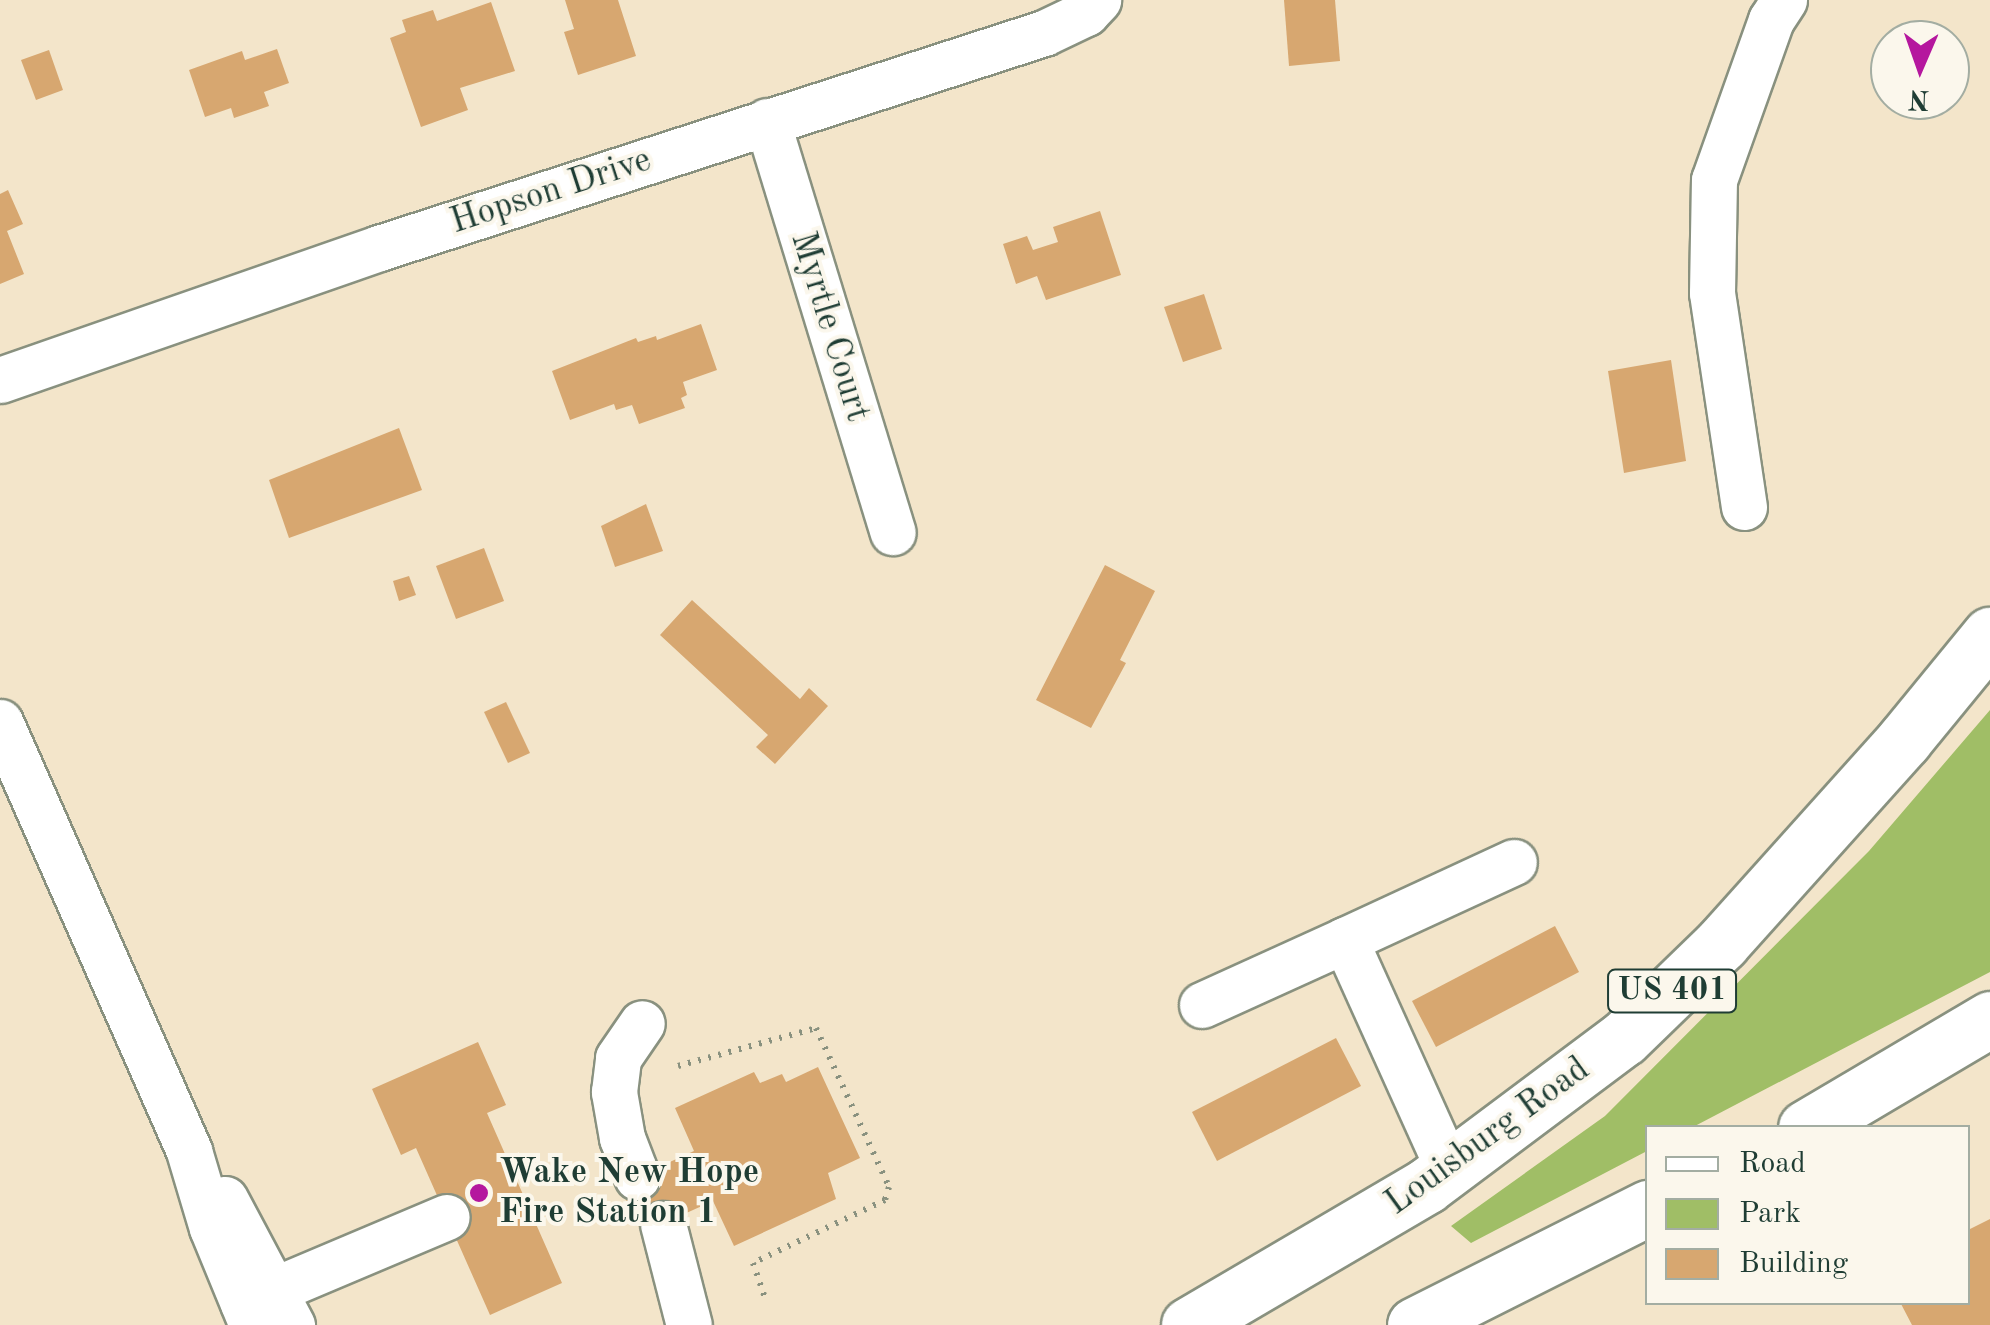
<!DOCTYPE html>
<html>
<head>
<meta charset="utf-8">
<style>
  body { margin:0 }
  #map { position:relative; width:1990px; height:1325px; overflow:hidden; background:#f3e5ca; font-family:"Old Standard TT",serif }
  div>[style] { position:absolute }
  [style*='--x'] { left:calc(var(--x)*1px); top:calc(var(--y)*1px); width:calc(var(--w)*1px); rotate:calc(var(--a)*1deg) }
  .green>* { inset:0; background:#a0be66 }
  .building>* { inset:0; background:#d7a770 }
  .path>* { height:6px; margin-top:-3px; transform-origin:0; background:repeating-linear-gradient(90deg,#89917f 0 2.5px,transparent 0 10.5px) }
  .roads { filter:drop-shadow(2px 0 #89917f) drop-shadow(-2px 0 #89917f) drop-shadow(0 2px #89917f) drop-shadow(0 -2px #89917f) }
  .minor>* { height:45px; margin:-22.5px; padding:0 22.5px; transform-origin:22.5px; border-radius:22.5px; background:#fff }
  .highway>* { height:55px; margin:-27.5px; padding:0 27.5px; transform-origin:27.5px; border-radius:27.5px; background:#fff }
  .dots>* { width:28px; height:28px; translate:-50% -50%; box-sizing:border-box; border:5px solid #fbf7ec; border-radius:50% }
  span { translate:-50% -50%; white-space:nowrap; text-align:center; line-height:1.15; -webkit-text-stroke:8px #fbf7ec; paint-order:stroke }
  .shield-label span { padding:2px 8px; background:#fbf7ec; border:2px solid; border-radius:8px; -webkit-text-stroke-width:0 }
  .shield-label { font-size:32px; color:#1f3d34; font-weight:700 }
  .street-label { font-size:35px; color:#1f3d34 }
  .poi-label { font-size:35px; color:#1f3d34; font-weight:700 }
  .left { translate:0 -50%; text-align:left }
  .legend { position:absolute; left:1645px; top:1125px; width:325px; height:180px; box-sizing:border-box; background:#fbf7ec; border:2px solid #a3ada2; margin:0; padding:12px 18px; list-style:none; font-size:30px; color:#1f3d34 }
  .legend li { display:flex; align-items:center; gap:20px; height:50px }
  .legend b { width:50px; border:2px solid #a3ada2 }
  .north { position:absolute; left:1870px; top:20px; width:100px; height:100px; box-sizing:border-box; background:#fbf7ec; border:2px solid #a3ada2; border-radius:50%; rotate:182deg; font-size:28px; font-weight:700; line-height:40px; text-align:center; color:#1f3d34 }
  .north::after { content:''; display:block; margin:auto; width:35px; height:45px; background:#b5179e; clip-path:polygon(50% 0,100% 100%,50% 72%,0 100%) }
</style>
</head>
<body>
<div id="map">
  <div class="green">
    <div style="clip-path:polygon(1990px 710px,1990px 972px,1693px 1127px,1648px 1128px,1647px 1151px,1471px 1243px,1451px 1226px,1605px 1116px,1869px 851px)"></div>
  </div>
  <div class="building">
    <div style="clip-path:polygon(565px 0,618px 0,636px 56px,578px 75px,564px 32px,574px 29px)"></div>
    <div style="clip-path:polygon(1284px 0,1335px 0,1340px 61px,1289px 66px)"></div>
    <div style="clip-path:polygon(491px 2px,515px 71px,460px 88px,468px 110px,421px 127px,390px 38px,406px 32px,402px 20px,433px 10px,437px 21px)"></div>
    <div style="clip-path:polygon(277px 49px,289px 83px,264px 92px,269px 106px,234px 118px,231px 108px,205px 117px,189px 70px,242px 51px,245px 60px)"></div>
    <div style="clip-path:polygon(49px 50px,63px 90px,36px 100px,21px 60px)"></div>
    <div style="clip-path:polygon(8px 190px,23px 224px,7px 231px,24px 274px,0 284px,0 194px)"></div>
    <div style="clip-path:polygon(1100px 211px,1121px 275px,1046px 300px,1037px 276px,1016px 284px,1003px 244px,1027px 236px,1033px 250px,1058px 242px,1053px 227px)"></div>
    <div style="clip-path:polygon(1204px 294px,1222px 349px,1183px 362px,1164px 307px)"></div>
    <div style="clip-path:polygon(701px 324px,717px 370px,683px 382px,687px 395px,681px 398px,685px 408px,639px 424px,632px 405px,616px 410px,614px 404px,570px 420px,552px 371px,636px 338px,638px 342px,656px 336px,657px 340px)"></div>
    <div style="clip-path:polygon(1671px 360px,1686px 461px,1624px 473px,1608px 371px)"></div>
    <div style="clip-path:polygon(399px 428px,422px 490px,289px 538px,269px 480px)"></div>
    <div style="clip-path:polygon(646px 504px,663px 551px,615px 567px,601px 526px)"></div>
    <div style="clip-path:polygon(484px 548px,504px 601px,456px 619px,436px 566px)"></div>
    <div style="clip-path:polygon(1105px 565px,1155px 591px,1120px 660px,1126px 663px,1091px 728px,1036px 700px)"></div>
    <div style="clip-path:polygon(409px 576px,416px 595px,399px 601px,393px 581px)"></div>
    <div style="clip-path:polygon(692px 600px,800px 699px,809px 688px,828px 706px,775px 764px,756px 747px,768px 735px,660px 635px)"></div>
    <div style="clip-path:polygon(506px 702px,530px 753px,508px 763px,484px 712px)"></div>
    <div style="clip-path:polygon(1555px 926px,1579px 972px,1436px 1047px,1412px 1001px)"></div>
    <div style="clip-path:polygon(1336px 1038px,1361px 1086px,1217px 1161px,1192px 1112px)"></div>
    <div style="clip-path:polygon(478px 1042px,506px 1105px,487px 1113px,562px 1283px,490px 1315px,416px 1148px,401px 1155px,372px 1089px)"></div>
    <div style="clip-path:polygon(818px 1067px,860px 1158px,828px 1173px,836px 1199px,734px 1246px,713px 1201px,642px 1233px,619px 1185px,694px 1151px,675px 1108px,754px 1072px,760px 1083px,782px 1074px,786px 1082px)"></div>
    <div style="clip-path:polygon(1990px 1219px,1990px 1325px,1912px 1325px,1900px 1302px,1968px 1302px,1968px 1230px)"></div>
  </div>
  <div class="path">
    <div style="--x:678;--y:1066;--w:143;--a:-15.4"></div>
    <div style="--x:816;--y:1028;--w:175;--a:65.3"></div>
    <div style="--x:889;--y:1187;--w:14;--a:107"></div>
    <div style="--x:885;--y:1200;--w:146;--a:154.5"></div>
    <div style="--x:753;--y:1263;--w:37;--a:71"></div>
  </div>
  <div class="roads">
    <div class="minor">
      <div style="--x:767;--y:121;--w:430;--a:73"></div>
      <div style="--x:0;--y:380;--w:401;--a:-19.2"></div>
      <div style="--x:379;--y:248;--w:699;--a:-17.92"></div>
      <div style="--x:1044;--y:33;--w:47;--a:-25.5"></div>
      <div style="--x:1086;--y:13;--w:18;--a:-47"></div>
      <div style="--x:1744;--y:507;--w:216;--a:-98.5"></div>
      <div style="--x:1712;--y:293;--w:113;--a:-89"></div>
      <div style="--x:1714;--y:180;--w:170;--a:-70.4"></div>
      <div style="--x:1771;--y:20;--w:24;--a:-57"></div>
      <div style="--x:0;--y:722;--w:469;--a:66.2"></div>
      <div style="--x:189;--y:1151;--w:80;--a:73.4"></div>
      <div style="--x:212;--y:1228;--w:105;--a:67.6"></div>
      <div style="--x:1345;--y:940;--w:186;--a:-24.8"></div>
      <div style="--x:1202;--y:1005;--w:157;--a:-24.4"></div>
      <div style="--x:1345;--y:940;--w:252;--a:65.7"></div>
      <div style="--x:637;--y:1177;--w:42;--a:-111"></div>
      <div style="--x:622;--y:1138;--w:47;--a:-99.9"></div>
      <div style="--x:614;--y:1092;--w:34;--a:-83"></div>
      <div style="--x:618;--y:1058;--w:42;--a:-55.6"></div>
      <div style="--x:225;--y:1199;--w:143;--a:62"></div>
      <div style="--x:663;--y:1224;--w:104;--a:75.6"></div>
      <div style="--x:243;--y:1303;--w:221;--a:-22.9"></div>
    </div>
    <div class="highway">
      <div style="--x:1806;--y:1128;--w:214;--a:-30.6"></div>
      <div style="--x:1189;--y:1325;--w:275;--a:-30.4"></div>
      <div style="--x:1426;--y:1186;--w:247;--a:-36.8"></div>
      <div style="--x:1624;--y:1038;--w:136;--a:-44.1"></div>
      <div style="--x:1722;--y:943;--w:273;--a:-48.1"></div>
      <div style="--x:1904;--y:740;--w:136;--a:-50.7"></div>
      <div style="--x:1415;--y:1325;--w:261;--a:-26.7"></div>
    </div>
  </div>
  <div class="dots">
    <div style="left:479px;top:1193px;background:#b5179e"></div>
  </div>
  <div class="shield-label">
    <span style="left:1672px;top:991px">US 401</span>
  </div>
  <div class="street-label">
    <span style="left:551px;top:192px;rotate:-18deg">Hopson Drive</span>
    <span style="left:829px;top:327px;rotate:73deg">Myrtle Court</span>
    <span style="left:1488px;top:1137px;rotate:-36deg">Louisburg Road</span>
  </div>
  <div class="poi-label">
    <span class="left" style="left:499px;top:1193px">Wake New Hope<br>Fire Station 1</span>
  </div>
  <ul class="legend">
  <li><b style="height:12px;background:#fff"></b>Road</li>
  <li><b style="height:28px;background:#a0be66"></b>Park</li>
  <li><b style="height:28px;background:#d7a770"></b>Building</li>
  </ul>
  <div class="north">N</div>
</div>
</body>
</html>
